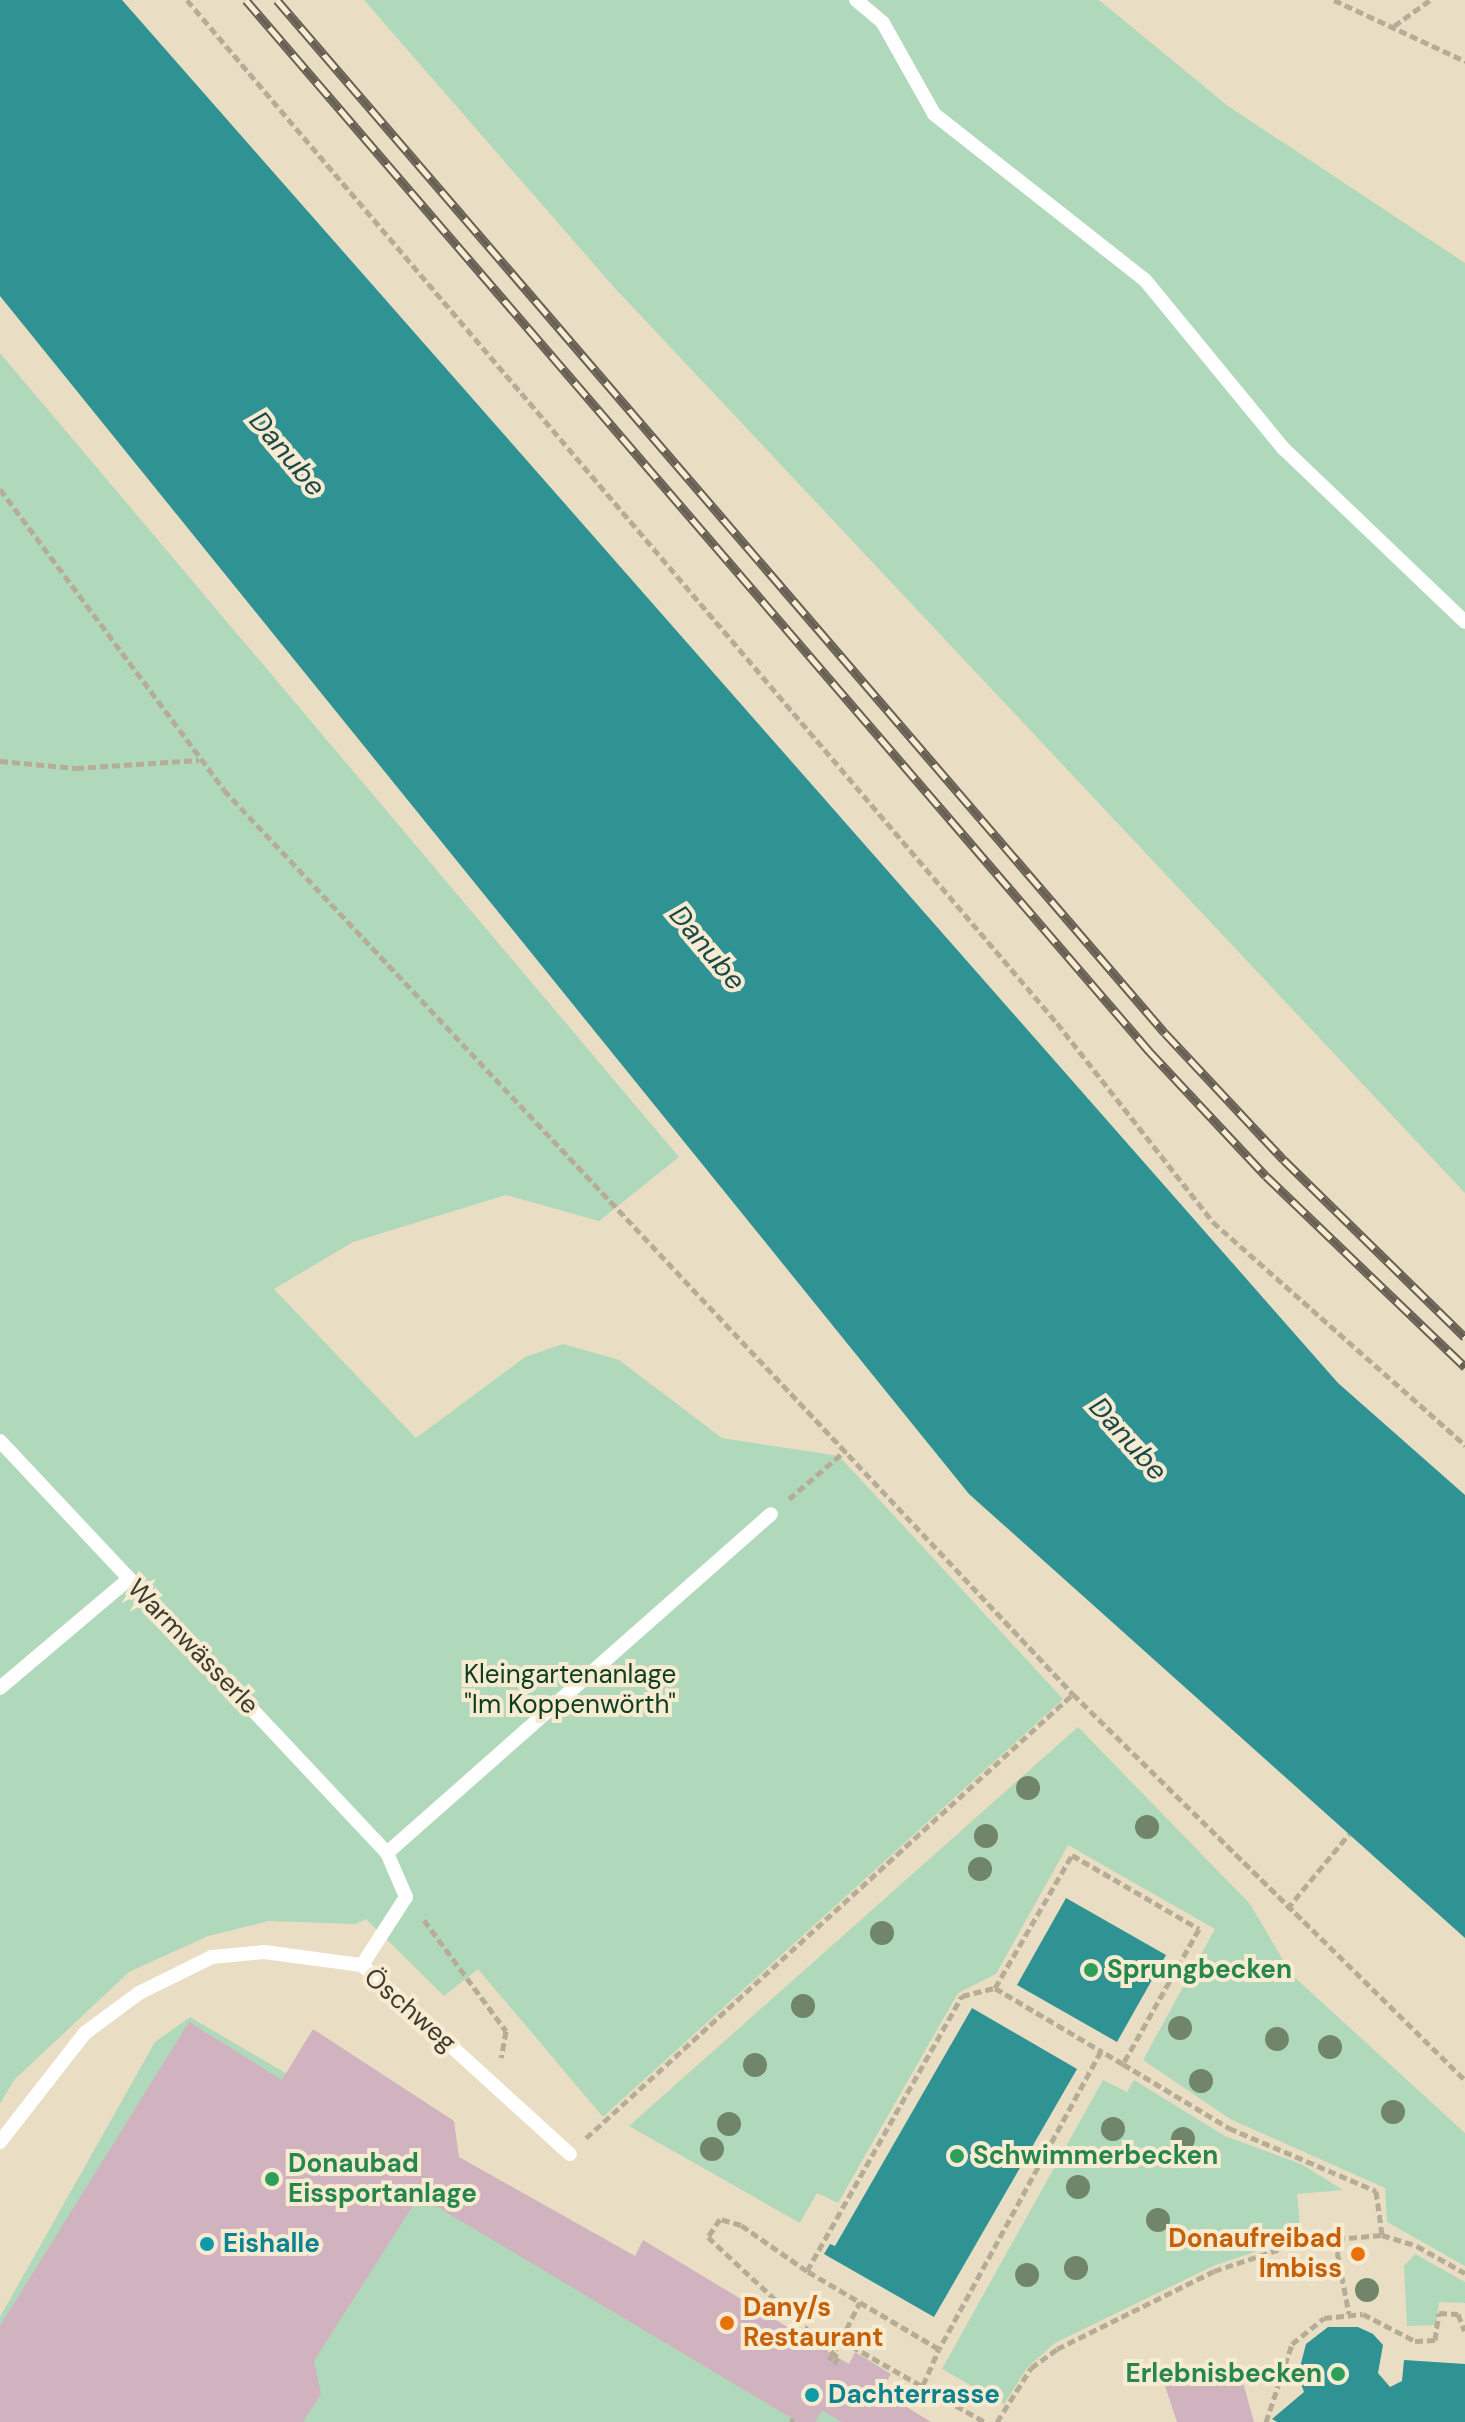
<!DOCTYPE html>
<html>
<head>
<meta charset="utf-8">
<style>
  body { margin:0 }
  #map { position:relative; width:1465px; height:2422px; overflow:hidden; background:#e9dec4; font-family:"DM Sans",sans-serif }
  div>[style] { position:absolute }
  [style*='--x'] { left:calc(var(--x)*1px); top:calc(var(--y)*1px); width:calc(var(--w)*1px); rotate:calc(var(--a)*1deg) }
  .green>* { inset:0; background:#b0d8bb }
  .water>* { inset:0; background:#2f9293 }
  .building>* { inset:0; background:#d0b3bf }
  .path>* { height:5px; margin-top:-2.5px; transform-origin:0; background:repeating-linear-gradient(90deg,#b6ad97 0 8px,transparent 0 12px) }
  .service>* { height:14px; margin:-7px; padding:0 7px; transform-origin:7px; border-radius:7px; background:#fff }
  .rail>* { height:9px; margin-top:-4.5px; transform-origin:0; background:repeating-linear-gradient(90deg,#f7ebd1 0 18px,#676053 0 36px); box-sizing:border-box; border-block:2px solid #676053 }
  .trees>* { width:24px; height:24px; margin:-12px; border-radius:50%; background:#70856a }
  .dots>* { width:22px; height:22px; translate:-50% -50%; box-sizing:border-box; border:4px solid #f7ebd1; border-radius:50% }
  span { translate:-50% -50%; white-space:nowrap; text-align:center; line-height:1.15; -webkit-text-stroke:8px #f7ebd1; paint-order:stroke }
  .street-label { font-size:26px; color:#3f3a30 }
  .park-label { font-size:26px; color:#0d3d20 }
  .leisure-label { font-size:26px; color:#27864d; font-weight:700 }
  .left { translate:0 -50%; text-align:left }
  .right { translate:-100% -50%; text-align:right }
  .food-label { font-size:26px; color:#c56008; font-weight:700 }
  .culture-label { font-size:26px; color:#0d838f; font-weight:700 }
  .water-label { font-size:28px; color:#1c4748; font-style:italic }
</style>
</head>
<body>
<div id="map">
  <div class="green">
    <div style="clip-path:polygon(364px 0,1099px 0,1228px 106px,1465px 263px,1465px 1193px,612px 285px)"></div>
    <div style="clip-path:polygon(0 353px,679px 1157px,599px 1221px,506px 1195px,353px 1242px,274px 1289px,416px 1438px,525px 1357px,563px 1344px,619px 1360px,722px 1438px,839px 1456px,1063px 1699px,603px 2117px,478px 1969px,444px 1996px,366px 1919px,356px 1924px,269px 1921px,208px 1936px,129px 1972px,14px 2080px,0 2104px)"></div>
    <div style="clip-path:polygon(1078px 1727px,1250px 1904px,1291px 1974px,1465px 2133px,1465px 2266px,1387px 2222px,1385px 2188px,1230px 2119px,1143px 2060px,1215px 1929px,1068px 1845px,996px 1974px,958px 1993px,838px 2203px,817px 2193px,800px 2223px,629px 2126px)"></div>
    <div style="clip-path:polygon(190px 2017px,880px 2422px,0 2422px,0 2317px,155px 2042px)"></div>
    <div style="clip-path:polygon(1103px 2080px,1127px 2092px,1134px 2080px,1225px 2136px,1301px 2164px,1343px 2190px,1297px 2194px,1301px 2236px,1213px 2266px,1055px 2343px,1027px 2368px,1004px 2404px,942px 2369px)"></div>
    <div style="clip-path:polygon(1415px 2254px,1465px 2282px,1465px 2303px,1439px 2302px,1436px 2325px,1407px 2326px,1404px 2266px)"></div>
  </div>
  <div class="water">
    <div style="clip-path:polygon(0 0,122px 0,1338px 1383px,1465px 1495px,1465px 1938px,969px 1494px,0 296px)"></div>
    <div style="clip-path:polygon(1066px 1898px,1166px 1955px,1117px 2042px,1017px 1985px)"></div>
    <div style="clip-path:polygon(972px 2008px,1077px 2069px,934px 2317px,824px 2254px,830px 2244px,835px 2246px)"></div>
    <div style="clip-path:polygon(1328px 2327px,1358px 2327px,1373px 2334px,1383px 2345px,1378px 2373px,1390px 2387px,1402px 2381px,1404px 2360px,1465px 2364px,1465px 2422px,1277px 2422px,1272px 2419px,1304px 2392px,1298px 2375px,1306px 2344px)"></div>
  </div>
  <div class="building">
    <div style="clip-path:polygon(189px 2022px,282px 2080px,313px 2029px,454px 2121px,459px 2157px,635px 2256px,643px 2240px,849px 2364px,855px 2352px,891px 2374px,881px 2391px,931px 2422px,841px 2422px,822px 2410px,815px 2422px,798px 2422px,419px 2196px,314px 2361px,321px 2394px,303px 2422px,0 2422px,0 2326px)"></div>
    <div style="clip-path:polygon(1237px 2361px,1254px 2422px,1177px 2422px,1164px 2383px)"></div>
  </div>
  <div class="path">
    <div style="--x:187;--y:0;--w:1343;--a:49.62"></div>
    <div style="--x:1057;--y:1023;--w:253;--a:51.9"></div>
    <div style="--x:1213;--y:1222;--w:337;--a:41.5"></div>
    <div style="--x:1334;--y:0;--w:145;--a:25"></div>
    <div style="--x:1394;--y:26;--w:44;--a:-35.8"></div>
    <div style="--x:0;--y:489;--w:375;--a:53.3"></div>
    <div style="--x:224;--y:790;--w:1240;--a:46.8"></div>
    <div style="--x:1073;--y:1694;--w:550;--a:44.56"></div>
    <div style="--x:0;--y:761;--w:76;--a:5.3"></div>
    <div style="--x:76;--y:768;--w:123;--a:-3.7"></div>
    <div style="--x:789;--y:1499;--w:75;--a:-40.7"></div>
    <div style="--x:1287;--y:1909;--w:97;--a:-50.4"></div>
    <div style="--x:424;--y:1920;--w:138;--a:53.5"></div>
    <div style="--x:506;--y:2031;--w:27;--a:100"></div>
    <div style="--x:995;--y:1988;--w:123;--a:30.7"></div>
    <div style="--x:1123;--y:2064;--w:124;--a:31.1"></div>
    <div style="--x:1229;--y:2128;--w:160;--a:23.2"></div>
    <div style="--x:1376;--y:2191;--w:44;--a:82.2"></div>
    <div style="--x:586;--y:2138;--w:659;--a:-42.36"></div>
    <div style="--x:1335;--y:2240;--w:75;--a:79.3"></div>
    <div style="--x:807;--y:2271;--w:80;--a:-145.1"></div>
    <div style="--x:741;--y:2225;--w:22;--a:-164"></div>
    <div style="--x:720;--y:2219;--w:22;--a:124"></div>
    <div style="--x:708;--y:2237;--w:178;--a:42.9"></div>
    <div style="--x:838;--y:2358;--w:7;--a:124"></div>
    <div style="--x:841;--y:2340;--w:42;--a:-63.4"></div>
    <div style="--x:829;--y:2360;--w:23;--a:-59"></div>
    <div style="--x:841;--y:2340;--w:166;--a:29.7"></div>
    <div style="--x:923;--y:2385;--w:39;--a:-66"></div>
    <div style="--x:939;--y:2349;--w:153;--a:-149.4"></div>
    <div style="--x:807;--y:2271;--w:316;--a:-60.6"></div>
    <div style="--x:962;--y:1996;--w:34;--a:-14"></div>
    <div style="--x:995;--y:1988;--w:154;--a:-59.9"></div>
    <div style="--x:1072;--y:1855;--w:147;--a:30.2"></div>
    <div style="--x:1199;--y:1929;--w:155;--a:119.4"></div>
    <div style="--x:1123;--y:2064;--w:26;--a:-149"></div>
    <div style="--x:1101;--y:2051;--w:339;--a:118.5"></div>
    <div style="--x:791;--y:2422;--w:4;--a:-56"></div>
    <div style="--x:997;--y:2422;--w:64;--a:-57.8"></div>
    <div style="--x:1031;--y:2368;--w:32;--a:-36"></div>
    <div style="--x:1057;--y:2349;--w:175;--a:-26.4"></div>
    <div style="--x:1214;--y:2271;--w:92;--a:-18.4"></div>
    <div style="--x:1301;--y:2242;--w:81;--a:-4.9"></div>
    <div style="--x:1382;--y:2235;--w:37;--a:17"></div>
    <div style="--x:1417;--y:2246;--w:55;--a:29.4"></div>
    <div style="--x:1266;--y:2422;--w:82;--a:-71.6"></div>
    <div style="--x:1292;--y:2344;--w:41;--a:-39.1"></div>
    <div style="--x:1324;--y:2318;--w:39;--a:-6"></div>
    <div style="--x:1363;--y:2314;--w:59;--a:27.4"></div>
    <div style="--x:1415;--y:2341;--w:20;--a:-3"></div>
    <div style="--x:1435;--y:2340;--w:27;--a:-82"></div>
    <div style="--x:1439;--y:2313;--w:19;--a:3"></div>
    <div style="--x:1458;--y:2314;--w:18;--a:68"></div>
  </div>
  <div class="service">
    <div style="--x:856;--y:0;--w:35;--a:40"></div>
    <div style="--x:883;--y:23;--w:104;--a:60.7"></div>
    <div style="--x:934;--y:114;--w:268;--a:38.2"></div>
    <div style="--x:1145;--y:280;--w:219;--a:50.6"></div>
    <div style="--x:1284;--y:449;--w:250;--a:43.7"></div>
    <div style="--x:0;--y:1441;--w:565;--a:46.79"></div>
    <div style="--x:387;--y:1853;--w:48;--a:66.6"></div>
    <div style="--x:406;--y:1897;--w:81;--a:122.9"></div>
    <div style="--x:0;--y:1688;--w:167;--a:-40.2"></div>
    <div style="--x:387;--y:1853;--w:512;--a:-41.44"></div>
    <div style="--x:0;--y:2142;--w:138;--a:-52.1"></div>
    <div style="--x:85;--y:2033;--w:67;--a:-36.5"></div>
    <div style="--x:139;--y:1993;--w:81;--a:-26.3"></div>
    <div style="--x:212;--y:1957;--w:52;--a:-5.5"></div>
    <div style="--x:264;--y:1952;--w:99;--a:7.6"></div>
    <div style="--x:362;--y:1965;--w:281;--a:42.3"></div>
  </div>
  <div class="rail">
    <div style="--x:246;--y:0;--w:1386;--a:49.33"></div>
    <div style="--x:1149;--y:1051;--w:171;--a:46.9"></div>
    <div style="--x:1266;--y:1176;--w:276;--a:43.8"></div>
    <div style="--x:277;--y:0;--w:1362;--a:49.32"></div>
    <div style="--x:1165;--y:1033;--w:174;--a:46.9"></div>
    <div style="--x:1284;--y:1160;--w:253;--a:44.4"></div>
  </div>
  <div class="trees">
    <div style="left:1028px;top:1788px"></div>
    <div style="left:1147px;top:1827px"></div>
    <div style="left:986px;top:1836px"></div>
    <div style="left:980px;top:1869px"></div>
    <div style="left:882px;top:1933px"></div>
    <div style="left:803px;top:2006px"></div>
    <div style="left:1180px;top:2028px"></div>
    <div style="left:1277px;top:2039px"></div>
    <div style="left:1330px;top:2047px"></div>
    <div style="left:755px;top:2065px"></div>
    <div style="left:1201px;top:2081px"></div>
    <div style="left:1393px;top:2112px"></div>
    <div style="left:729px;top:2124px"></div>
    <div style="left:1113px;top:2129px"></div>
    <div style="left:1183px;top:2139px"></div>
    <div style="left:712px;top:2149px"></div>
    <div style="left:1078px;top:2187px"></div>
    <div style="left:1158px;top:2220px"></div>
    <div style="left:1076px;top:2268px"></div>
    <div style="left:1027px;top:2275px"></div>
    <div style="left:1367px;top:2290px"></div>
  </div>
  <div class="dots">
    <div style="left:1091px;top:1970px;background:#2e9e5b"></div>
    <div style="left:957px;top:2156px;background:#2e9e5b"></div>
    <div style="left:272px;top:2179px;background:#2e9e5b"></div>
    <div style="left:207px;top:2244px;background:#0f9aa8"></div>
    <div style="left:1358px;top:2254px;background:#e8710a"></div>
    <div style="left:727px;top:2323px;background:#e8710a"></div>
    <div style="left:1338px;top:2374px;background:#2e9e5b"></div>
    <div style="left:812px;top:2395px;background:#0f9aa8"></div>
  </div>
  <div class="street-label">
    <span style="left:193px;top:1647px;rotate:46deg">Warmwässerle</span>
    <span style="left:410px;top:2010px;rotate:41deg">Öschweg</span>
  </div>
  <div class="park-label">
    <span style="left:570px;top:1690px">Kleingartenanlage<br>"Im Koppenwörth"</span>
  </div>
  <div class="leisure-label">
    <span class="left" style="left:1107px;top:1970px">Sprungbecken</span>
    <span class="left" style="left:973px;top:2156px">Schwimmerbecken</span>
    <span class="left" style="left:288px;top:2179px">Donaubad<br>Eissportanlage</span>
    <span class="right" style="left:1322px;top:2374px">Erlebnisbecken</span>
  </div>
  <div class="food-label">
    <span class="right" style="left:1342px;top:2254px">Donaufreibad<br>Imbiss</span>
    <span class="left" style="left:743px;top:2323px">Dany/s<br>Restaurant</span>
  </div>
  <div class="culture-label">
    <span class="left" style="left:223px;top:2244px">Eishalle</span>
    <span class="left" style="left:828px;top:2395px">Dachterrasse</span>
  </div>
  <div class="water-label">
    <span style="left:287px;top:454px;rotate:50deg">Danube</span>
    <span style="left:707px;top:948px;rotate:50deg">Danube</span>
    <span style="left:1128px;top:1439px;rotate:48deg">Danube</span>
  </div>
</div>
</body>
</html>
